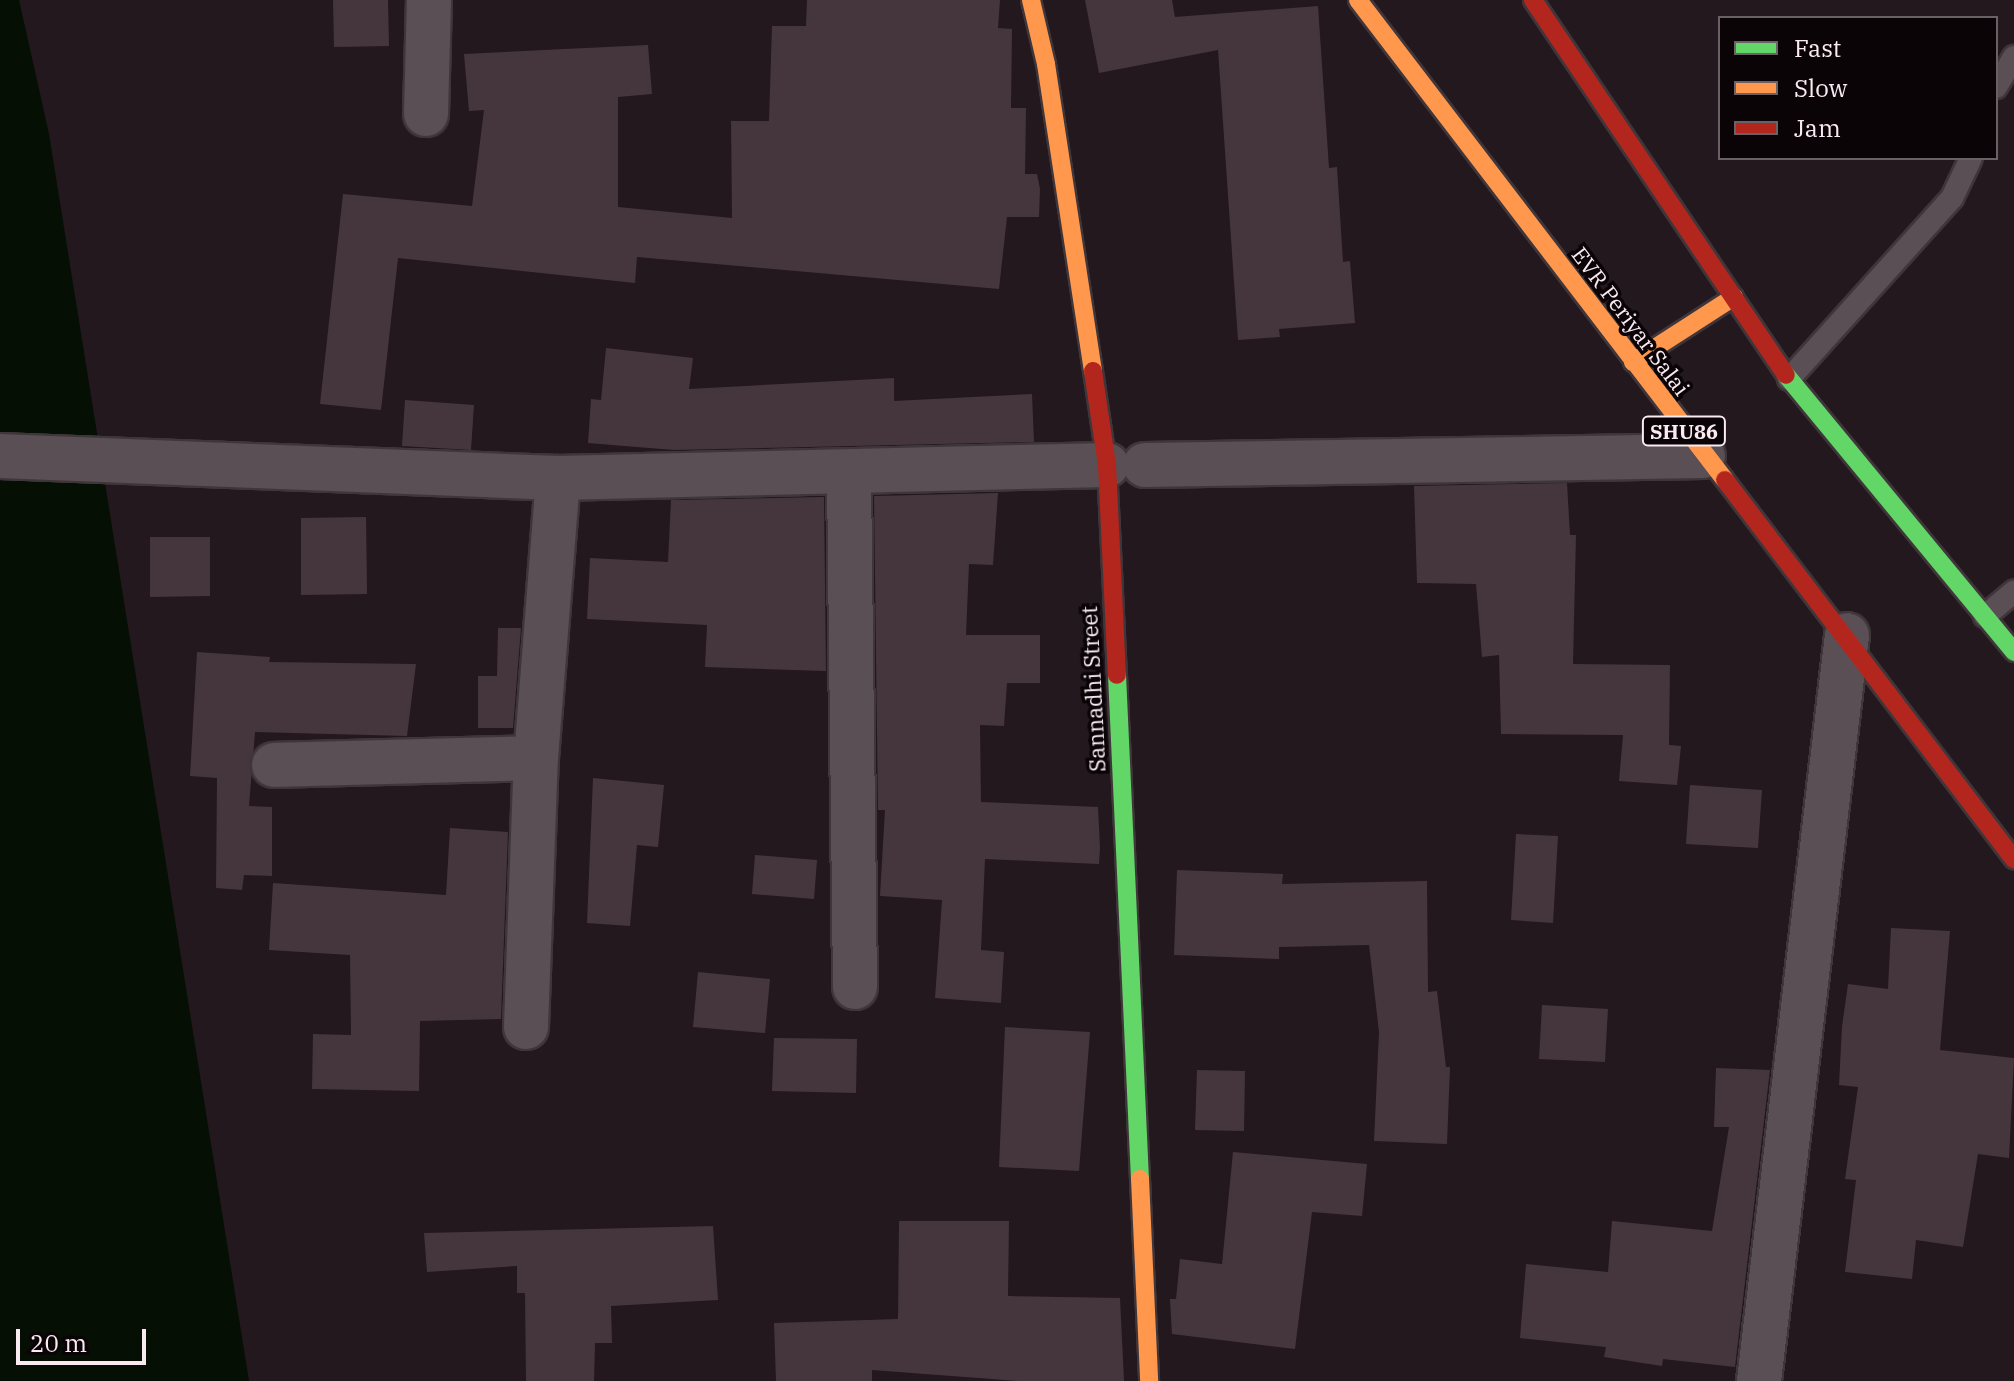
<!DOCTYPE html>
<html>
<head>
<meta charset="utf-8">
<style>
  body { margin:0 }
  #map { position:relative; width:2014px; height:1381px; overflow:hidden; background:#23181e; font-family:"IBM Plex Serif",serif }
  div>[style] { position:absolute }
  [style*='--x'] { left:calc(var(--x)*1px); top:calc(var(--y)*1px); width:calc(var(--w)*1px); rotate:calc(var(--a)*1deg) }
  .water>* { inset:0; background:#050f03 }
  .building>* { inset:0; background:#45363e }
  .roads { filter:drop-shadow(2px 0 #3f363a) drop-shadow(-2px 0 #3f363a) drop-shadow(0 2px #3f363a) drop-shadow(0 -2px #3f363a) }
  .lane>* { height:22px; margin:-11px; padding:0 11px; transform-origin:11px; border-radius:11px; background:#594f54 }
  .street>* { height:44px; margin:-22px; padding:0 22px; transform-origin:22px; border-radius:22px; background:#594f54 }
  .fast>* { height:18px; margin:-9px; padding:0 9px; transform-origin:9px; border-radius:9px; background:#63d668 }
  .slow>* { height:18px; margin:-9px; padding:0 9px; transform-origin:9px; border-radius:9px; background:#ff974d }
  .jam>* { height:18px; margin:-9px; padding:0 9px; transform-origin:9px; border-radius:9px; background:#b3261e }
  span { translate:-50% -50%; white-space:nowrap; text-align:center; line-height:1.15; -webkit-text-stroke:7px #0b0407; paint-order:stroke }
  .shield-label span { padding:2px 6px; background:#0b0407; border:2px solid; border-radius:6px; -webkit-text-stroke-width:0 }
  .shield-label { font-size:20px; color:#faebf2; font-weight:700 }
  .street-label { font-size:22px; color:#faebf2 }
  .legend { position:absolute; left:1718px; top:16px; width:280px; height:144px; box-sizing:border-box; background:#0b0407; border:2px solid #6b6065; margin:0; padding:10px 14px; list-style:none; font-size:24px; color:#faebf2 }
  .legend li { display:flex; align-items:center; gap:16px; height:40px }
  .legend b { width:40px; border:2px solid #6b6065 }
  .scale { position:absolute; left:16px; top:1329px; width:130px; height:36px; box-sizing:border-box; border:4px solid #faebf2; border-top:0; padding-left:10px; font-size:24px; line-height:28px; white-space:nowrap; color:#faebf2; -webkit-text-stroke:6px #0b0407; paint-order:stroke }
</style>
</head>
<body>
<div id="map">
  <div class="water">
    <div style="clip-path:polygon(0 0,19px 0,49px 134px,249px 1381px,0 1381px)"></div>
  </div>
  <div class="building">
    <div style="clip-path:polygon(333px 0,388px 0,389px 46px,334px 47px)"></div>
    <div style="clip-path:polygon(807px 0,1000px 0,998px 28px,1012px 29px,1011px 108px,1026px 108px,1025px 174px,1037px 174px,1040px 189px,1039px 217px,1007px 217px,999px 289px,637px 257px,635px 283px,398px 258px,381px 410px,320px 404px,343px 194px,472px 206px,484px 110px,469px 111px,464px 54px,648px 45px,652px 94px,618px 97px,618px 207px,732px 218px,731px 121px,769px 121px,772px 26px,806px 26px)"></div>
    <div style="clip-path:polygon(1085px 0,1172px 0,1175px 17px,1318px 6px,1329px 168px,1337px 167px,1343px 262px,1350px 261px,1355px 323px,1279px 329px,1280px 337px,1238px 340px,1218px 50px,1099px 73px)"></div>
    <div style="clip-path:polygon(606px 348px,693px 358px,689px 389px,894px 378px,894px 401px,1032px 394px,1034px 442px,674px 450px,588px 443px,591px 399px,601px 400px)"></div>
    <div style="clip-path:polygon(405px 400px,474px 405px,471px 450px,402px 446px)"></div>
    <div style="clip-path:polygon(1567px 483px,1570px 535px,1576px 535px,1573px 664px,1670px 665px,1669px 745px,1681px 746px,1677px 785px,1619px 781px,1623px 735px,1501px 734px,1499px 655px,1482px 657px,1476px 584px,1417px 583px,1414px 486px)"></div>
    <div style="clip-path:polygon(998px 493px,993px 565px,969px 564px,966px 635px,1040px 635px,1040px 683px,1007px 683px,1004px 726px,980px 725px,981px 802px,1098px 807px,1100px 848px,1099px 864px,985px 859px,981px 950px,1004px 952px,1001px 1003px,935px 998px,942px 900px,880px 896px,885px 810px,878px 810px,874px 496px)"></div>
    <div style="clip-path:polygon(824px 497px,826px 671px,705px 667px,707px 625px,587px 619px,590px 558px,668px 562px,671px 500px)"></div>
    <div style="clip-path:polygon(366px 517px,367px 594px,301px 595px,301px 518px)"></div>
    <div style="clip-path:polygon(150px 537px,210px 537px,210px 596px,150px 597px)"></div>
    <div style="clip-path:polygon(498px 628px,521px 628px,513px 728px,478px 728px,478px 676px,497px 676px)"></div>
    <div style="clip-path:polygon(197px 652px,270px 657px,269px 662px,416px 664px,407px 736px,255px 732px,249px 806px,272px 807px,272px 876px,244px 875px,242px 890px,216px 888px,217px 778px,190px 776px)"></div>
    <div style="clip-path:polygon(593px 778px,664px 785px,658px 847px,637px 845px,630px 926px,587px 923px)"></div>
    <div style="clip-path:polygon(1690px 785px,1762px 790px,1758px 848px,1686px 844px)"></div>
    <div style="clip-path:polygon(450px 828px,508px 832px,501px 1019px,420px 1021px,419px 1091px,312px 1089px,313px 1034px,351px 1035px,350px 955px,269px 950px,273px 883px,446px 895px)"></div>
    <div style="clip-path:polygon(1516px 834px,1558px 836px,1553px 923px,1511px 920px)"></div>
    <div style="clip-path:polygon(755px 855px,817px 860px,814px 899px,752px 894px)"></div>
    <div style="clip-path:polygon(1177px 870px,1283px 874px,1282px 884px,1427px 881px,1428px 992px,1437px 991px,1446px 1067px,1450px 1067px,1447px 1144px,1374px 1141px,1379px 1032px,1369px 945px,1279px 947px,1279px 959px,1174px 955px)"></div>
    <div style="clip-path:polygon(1891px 928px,1950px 931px,1940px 1050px,2014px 1058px,2009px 1158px,1978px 1154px,1963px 1247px,1916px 1240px,1912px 1279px,1845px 1272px,1856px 1180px,1845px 1179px,1858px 1087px,1839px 1085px,1842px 1027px,1848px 984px,1888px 989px)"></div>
    <div style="clip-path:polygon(698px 972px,770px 979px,765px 1033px,693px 1027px)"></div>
    <div style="clip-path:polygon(1542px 1005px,1608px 1009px,1605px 1062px,1539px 1059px)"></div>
    <div style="clip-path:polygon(1005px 1027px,1090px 1032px,1079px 1171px,999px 1167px)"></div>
    <div style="clip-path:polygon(774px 1038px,857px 1039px,856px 1093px,772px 1091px)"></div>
    <div style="clip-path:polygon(1716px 1068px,1770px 1070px,1735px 1367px,1663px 1359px,1662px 1366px,1604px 1357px,1606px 1347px,1520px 1338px,1526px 1264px,1608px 1272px,1612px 1221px,1712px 1231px,1729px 1127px,1714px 1127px)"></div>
    <div style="clip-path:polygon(1197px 1070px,1245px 1071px,1244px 1131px,1195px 1130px)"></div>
    <div style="clip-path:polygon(1233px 1152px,1367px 1164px,1362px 1216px,1312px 1212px,1295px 1349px,1172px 1334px,1170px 1299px,1176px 1299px,1180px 1259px,1222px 1264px)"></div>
    <div style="clip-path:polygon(899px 1221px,1009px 1221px,1008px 1296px,1120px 1298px,1124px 1381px,1018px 1381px,872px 1370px,872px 1381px,776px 1381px,774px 1323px,898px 1319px)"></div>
    <div style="clip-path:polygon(713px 1226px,718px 1300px,611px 1306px,612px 1343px,595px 1343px,594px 1381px,526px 1381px,525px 1293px,517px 1293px,517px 1266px,427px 1272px,424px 1233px)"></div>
  </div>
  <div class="roads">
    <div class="lane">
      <div style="--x:1996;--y:87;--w:35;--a:-59"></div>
      <div style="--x:1789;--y:379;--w:244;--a:-48"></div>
      <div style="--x:1952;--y:198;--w:44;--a:-64.6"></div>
      <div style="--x:1985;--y:616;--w:38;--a:-40"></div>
    </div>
    <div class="street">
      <div style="--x:426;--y:114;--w:114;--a:-88.5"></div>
      <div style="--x:0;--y:456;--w:558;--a:2.26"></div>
      <div style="--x:558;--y:478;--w:549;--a:-1.36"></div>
      <div style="--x:1145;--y:465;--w:558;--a:-0.92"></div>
      <div style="--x:849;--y:475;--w:512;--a:89.33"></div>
      <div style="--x:274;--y:765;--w:262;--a:-1.5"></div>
      <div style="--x:526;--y:1027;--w:269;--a:-87.9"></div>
      <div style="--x:536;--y:758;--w:281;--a:-85.5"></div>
      <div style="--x:1759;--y:1381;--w:751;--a:-83.27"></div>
    </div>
    <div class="fast">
      <div style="--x:1786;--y:375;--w:359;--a:50.5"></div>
      <div style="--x:1117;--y:675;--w:505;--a:87.39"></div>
    </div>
    <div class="slow">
      <div style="--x:1031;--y:0;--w:66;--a:76.8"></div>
      <div style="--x:1046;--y:64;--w:311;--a:81.3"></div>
      <div style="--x:1358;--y:0;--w:604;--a:52.6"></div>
      <div style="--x:1633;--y:362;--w:120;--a:-32.8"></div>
      <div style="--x:1140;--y:1179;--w:202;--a:87.4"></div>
    </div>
    <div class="jam">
      <div style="--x:1533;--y:0;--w:452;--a:56"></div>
      <div style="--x:1093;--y:371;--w:95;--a:81.5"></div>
      <div style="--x:1107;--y:465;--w:210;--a:87.3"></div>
      <div style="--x:1725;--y:480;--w:477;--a:52.7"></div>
    </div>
  </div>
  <div class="shield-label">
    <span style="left:1684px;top:431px">SHU86</span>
  </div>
  <div class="street-label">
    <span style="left:1631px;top:321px;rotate:53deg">EVR Periyar Salai</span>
    <span style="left:1093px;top:689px;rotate:-93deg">Sannadhi Street</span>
  </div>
  <ul class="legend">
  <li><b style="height:10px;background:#63d668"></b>Fast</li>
  <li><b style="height:10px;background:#ff974d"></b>Slow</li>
  <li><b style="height:10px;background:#b3261e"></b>Jam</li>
  </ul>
  <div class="scale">20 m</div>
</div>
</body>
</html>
